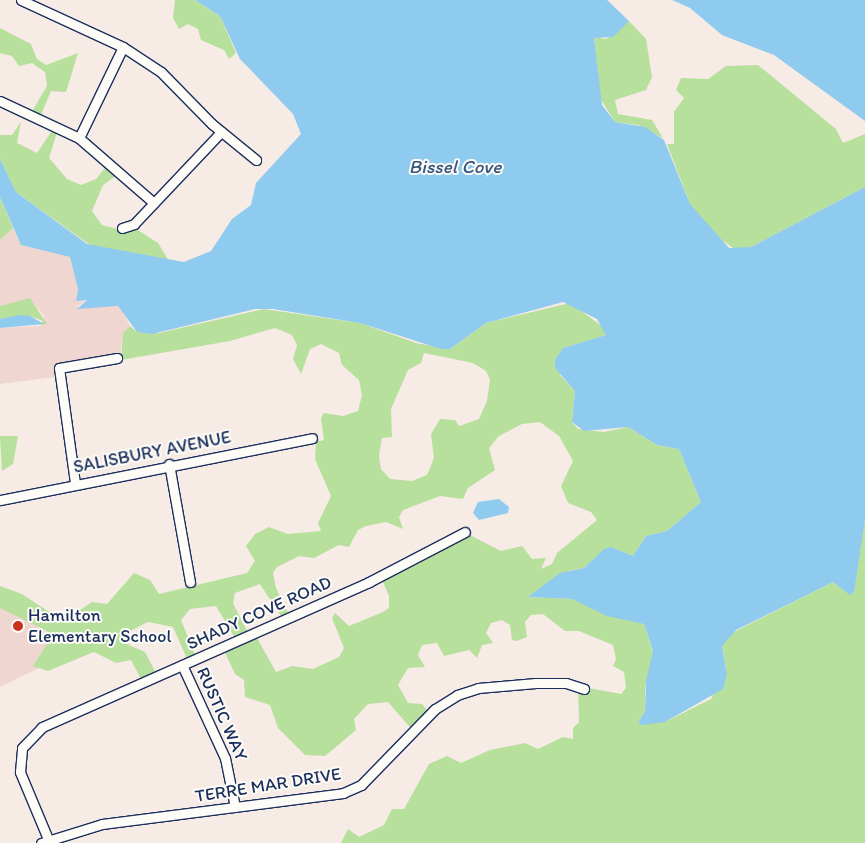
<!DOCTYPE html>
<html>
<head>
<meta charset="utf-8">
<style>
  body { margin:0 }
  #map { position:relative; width:865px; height:843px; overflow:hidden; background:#f7ebe6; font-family:Itim,sans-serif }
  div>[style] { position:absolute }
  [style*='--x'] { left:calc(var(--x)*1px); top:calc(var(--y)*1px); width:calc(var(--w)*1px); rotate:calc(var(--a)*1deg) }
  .built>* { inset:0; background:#f0d6d1 }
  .green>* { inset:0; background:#b7e09c }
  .water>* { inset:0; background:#8fcaef }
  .roads { filter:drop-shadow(1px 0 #1b2f5e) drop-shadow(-1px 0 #1b2f5e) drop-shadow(0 1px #1b2f5e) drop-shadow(0 -1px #1b2f5e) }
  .minor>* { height:9px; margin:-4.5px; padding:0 4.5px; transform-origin:4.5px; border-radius:4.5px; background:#fdfcf7 }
  .dots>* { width:14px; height:14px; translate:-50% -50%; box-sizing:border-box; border:2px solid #fdfcf7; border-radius:50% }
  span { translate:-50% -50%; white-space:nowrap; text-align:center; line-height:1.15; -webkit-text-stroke:4px #fdfcf7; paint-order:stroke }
  .street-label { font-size:18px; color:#1b2f5e }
  .poi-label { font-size:18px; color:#1b2f5e }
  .left { translate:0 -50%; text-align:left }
  .water-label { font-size:19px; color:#385682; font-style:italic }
</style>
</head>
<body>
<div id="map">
  <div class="built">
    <div style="clip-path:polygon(13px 228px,21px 245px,70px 257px,78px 289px,76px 300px,87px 299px,77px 307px,119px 306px,130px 326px,123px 333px,120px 357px,55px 377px,0 384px,0 328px,42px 326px,44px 316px,30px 299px,0 306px,0 240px)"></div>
    <div style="clip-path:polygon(0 600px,74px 651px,0 687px)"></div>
  </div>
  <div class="green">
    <div style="clip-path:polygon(175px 0,195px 0,220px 16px,236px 53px,229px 59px,224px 50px,201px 40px,198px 29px,188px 24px,179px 29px,173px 18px)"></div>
    <div style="clip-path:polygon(629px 21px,646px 39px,652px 77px,646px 90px,615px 100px,618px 114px,652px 120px,663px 138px,638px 125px,615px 122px,600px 98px,594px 37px,606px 39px)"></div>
    <div style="clip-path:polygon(0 28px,31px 44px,37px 59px,46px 65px,78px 53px,66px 92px,51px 91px,40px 117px,31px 113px,47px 86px,45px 72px,32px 63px,19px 66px,12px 56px,0 53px)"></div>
    <div style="clip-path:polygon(758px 65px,836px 129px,843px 143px,865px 134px,865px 187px,751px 247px,736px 250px,712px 233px,690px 204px,667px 144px,674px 144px,674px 112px,684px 98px,676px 90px,681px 78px,708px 79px,726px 66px)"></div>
    <div style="clip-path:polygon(21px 122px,17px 143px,37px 153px,55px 126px,58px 129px,49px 158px,67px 179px,81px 185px,96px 179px,110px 162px,120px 173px,103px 185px,92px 211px,102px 225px,126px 231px,133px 227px,158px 243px,169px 261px,94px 248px,16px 192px,0 159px,0 135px,12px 135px)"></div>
    <div style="clip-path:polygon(0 197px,13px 228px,0 240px)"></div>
    <div style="clip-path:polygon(30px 298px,47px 324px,40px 325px,43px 321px,30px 316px,0 319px,0 306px)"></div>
    <div style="clip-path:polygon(evenodd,570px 303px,606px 329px,606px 335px,563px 348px,560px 375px,575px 391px,572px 422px,578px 429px,604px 432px,628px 427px,657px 445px,679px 449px,701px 502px,667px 531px,646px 536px,633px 556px,611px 547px,605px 549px,584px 568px,568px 571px,528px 597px,572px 599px,644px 624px,653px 652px,645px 688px,645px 711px,638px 723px,665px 722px,711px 699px,726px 668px,722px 646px,730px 634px,833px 582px,844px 590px,865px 519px,865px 843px,341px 843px,348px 829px,359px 837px,384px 825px,392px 809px,404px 809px,429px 764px,447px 756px,461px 763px,490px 750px,525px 743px,538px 749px,563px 737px,573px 739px,573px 728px,579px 722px,578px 686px,621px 694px,626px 688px,624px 672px,613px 666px,616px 659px,613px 645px,579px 631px,565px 631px,543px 614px,531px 615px,525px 622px,527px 637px,517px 641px,512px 640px,510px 625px,502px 620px,491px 623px,486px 633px,493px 643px,482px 645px,477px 658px,469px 650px,444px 656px,437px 643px,422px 645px,418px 655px,425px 667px,408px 668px,398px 685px,408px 703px,422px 704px,432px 716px,415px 733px,388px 702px,368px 704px,354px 719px,356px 730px,325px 756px,305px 755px,278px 728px,270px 705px,245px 697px,244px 680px,235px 674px,222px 646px,235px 638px,216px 606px,190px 609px,181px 620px,196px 657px,188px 661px,173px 627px,148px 622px,124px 634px,129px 645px,145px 652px,157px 675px,143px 683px,131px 660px,116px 663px,94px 652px,48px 671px,33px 666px,50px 639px,47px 631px,0 608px,0 586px,22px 594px,63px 621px,92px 602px,107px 604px,134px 573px,150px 580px,159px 594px,247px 573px,255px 561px,246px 546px,255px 534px,269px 527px,288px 534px,321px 531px,318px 523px,331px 496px,315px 459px,316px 442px,324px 440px,321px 418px,324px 413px,343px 416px,358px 411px,362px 395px,359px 380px,342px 365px,339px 353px,321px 344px,310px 349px,301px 374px,293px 359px,297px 345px,292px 335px,275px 328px,230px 341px,121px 360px,123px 333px,130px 326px,137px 332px,159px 333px,264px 309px,360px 323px,416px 343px,450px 349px,486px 323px,570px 303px,424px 353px,473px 363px,486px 371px,490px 380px,487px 401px,479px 419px,459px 426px,455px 420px,440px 419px,431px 434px,434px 458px,427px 475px,412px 481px,390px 479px,381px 469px,379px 456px,382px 438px,392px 437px,391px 409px,408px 370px,421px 363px,424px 353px,570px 303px,540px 422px,559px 436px,573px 461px,561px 486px,568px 503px,591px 512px,597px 520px,557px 553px,552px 564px,541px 569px,546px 558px,532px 559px,522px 546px,501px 551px,464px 532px,380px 575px,389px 596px,389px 608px,383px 612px,349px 626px,335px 613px,332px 618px,344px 648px,339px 657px,313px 669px,292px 666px,276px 672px,253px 631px,247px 631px,233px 603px,235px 593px,260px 584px,281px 616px,288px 613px,276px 588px,273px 573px,277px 567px,299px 556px,314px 558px,339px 545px,349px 547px,358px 530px,366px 526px,386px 522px,403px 529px,399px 517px,403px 510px,440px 496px,463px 499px,468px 488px,495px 470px,489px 448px,499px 436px,522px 424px,540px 422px)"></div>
    <div style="clip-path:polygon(0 436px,18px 436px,13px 464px,2px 471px)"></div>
  </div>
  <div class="water">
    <div style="clip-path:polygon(195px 0,607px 0,629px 21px,613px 37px,594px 38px,602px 105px,615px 122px,645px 127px,664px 140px,690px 204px,729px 248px,751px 247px,865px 187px,865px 519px,854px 592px,850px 595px,833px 582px,736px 630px,722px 646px,727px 675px,723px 689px,665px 722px,642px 725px,638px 723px,645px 711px,646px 681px,653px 651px,644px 624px,607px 616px,572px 599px,528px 597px,560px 573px,584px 568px,604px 549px,611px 547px,633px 556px,646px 536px,667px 531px,701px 502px,679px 449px,657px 445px,628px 427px,584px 431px,572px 422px,575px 391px,555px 368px,555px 360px,563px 348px,606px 335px,597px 319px,563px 302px,486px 323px,450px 349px,441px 349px,360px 323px,273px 309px,255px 309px,152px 334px,137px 332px,118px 306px,77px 309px,87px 300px,76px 301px,78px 289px,70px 257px,21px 245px,0 197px,0 159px,16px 192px,87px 244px,184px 262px,211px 251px,232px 219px,251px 205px,256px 183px,301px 134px,293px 114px,240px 59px,220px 16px)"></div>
    <div style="clip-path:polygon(672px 0,865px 0,865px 121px,774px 55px,722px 35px,690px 8px)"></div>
    <div style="clip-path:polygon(19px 315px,30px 316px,44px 324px,0 328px,0 319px)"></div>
    <div style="clip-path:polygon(499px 499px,509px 507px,508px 513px,479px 520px,473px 513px,478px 502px)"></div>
  </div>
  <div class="roads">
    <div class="minor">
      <div style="--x:21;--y:0;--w:112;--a:24.7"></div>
      <div style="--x:123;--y:47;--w:45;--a:33.3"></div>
      <div style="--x:161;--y:72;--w:73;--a:45.6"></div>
      <div style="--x:212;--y:124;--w:57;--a:39.3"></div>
      <div style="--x:0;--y:101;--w:87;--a:25.1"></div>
      <div style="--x:79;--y:138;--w:99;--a:40.9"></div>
      <div style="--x:79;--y:138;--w:101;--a:-64.2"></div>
      <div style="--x:122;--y:228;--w:13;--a:-18"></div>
      <div style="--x:134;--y:224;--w:127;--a:-46.6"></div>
      <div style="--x:169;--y:464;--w:120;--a:79.9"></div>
      <div style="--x:75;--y:483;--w:116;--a:-97.9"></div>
      <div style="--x:59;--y:368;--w:59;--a:-9.8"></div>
      <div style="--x:0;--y:500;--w:318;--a:-11.2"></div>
      <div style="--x:182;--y:665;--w:102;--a:65.2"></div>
      <div style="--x:225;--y:758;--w:50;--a:78.5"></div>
      <div style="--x:48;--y:839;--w:73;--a:-112.7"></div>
      <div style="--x:20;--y:772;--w:24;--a:-85"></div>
      <div style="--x:22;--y:748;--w:29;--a:-46"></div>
      <div style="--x:42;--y:727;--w:358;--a:-23.9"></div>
      <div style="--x:369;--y:582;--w:108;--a:-27.5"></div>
      <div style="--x:41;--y:843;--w:64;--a:-17.3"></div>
      <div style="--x:102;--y:824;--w:243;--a:-7.3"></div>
      <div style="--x:343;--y:793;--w:20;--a:-24"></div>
      <div style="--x:361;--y:785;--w:106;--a:-45.8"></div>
      <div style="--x:435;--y:709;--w:26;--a:-32"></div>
      <div style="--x:457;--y:695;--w:22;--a:-18"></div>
      <div style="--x:478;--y:688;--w:58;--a:-4.9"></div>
      <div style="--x:536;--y:683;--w:30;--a:0"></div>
      <div style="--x:566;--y:683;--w:19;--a:18"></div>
    </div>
  </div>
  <div class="dots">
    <div style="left:18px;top:626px;background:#c8321e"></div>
  </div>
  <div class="street-label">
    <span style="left:152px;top:452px;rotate:-11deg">SALISBURY AVENUE</span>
    <span style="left:259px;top:613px;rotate:-24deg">SHADY COVE ROAD</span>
    <span style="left:222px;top:714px;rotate:66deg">RUSTIC WAY</span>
    <span style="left:268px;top:785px;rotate:-9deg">TERRE MAR DRIVE</span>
  </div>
  <div class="poi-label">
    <span class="left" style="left:28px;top:626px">Hamilton<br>Elementary School</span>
  </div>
  <div class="water-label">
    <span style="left:455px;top:167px">Bissel Cove</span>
  </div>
</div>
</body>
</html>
